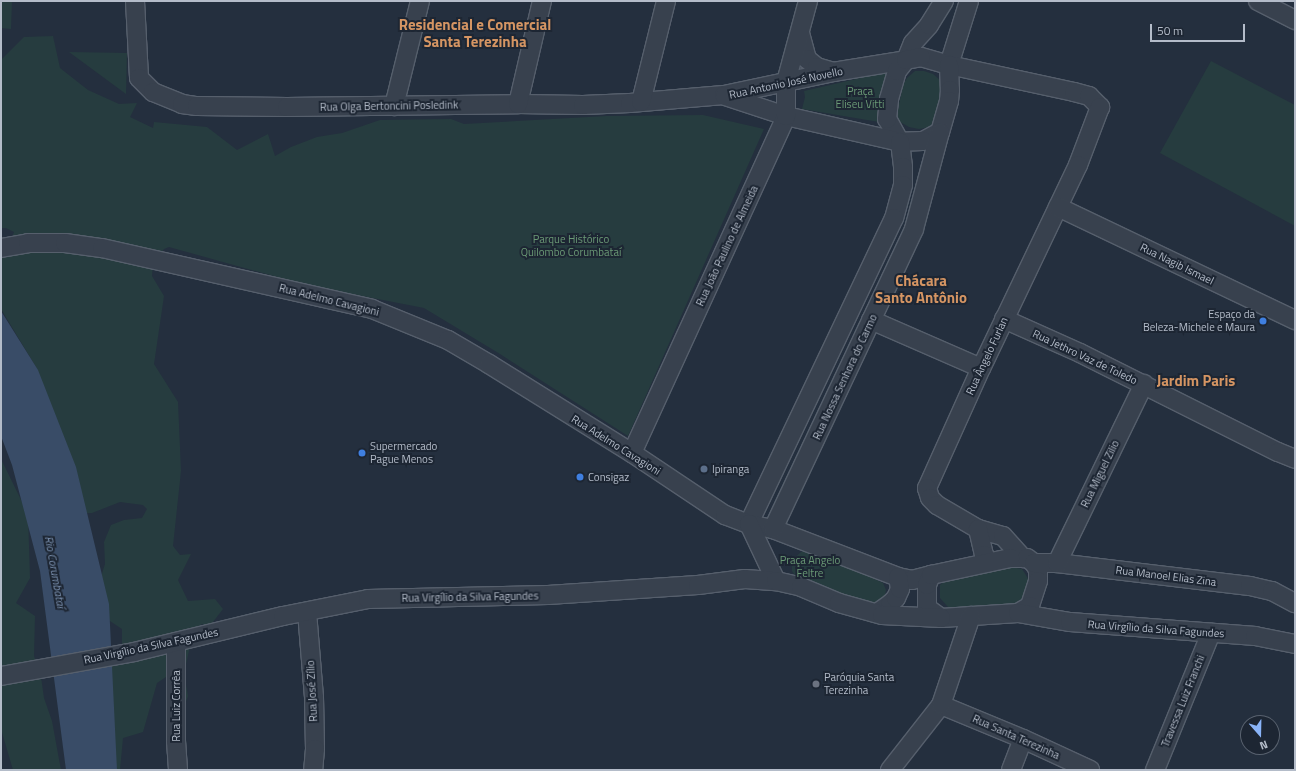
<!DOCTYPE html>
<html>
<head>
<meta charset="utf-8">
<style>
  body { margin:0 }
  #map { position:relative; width:1296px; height:771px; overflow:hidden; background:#242f3e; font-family:"Titillium Web",sans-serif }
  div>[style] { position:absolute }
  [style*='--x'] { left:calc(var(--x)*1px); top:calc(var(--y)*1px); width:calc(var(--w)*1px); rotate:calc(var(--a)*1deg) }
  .green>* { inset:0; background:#263c3f }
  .water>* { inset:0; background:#394c67 }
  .roads { filter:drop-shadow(1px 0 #565f6c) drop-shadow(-1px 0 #565f6c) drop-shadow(0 1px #565f6c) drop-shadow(0 -1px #565f6c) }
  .minor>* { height:18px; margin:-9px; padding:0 9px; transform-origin:9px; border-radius:9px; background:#38414e }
  .dots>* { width:11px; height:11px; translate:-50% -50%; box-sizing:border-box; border:2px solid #1d2633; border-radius:50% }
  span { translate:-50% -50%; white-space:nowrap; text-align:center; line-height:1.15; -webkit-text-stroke:4px #1d2633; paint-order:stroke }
  .street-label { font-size:11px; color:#b4bcc9 }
  .park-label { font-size:11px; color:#6b9a76 }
  .poi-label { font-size:11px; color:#b4bcc9 }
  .right { translate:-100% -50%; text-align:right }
  .left { translate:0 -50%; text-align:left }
  .water-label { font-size:12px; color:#7c92b1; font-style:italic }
  .district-label { font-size:15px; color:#d59563; font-weight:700 }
  .frame { position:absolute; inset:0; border:2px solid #b4bcc9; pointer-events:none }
  .north { position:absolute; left:1240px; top:715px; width:40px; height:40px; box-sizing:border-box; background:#1d2633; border:1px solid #59626f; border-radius:50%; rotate:160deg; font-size:11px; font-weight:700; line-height:16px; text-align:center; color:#b4bcc9 }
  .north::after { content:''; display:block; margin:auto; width:14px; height:18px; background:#8ab4f8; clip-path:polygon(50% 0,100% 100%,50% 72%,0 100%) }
  .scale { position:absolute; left:1150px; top:24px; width:95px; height:18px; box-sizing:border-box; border:2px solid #b4bcc9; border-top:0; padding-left:5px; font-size:12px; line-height:14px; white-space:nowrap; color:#b4bcc9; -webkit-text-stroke:3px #1d2633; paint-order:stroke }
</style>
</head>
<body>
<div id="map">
  <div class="green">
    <div style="clip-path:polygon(1px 1px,12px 1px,11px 29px,1px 28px)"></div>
    <div style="clip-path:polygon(53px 36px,60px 68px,88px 90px,119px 104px,137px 103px,130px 117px,153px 128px,154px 122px,207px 127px,237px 150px,268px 134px,275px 156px,291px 147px,317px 137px,342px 133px,380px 120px,451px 119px,464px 124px,607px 116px,703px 115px,764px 129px,628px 436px,500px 354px,424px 308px,306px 285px,169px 247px,164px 249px,153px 263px,152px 276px,164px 296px,154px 364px,178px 402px,181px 471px,173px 546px,180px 555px,191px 554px,178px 580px,188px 601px,215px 599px,223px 609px,209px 627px,202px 624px,194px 629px,184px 673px,188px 696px,182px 713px,169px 675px,157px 683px,143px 732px,123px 738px,120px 770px,101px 770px,105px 672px,118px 655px,122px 645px,122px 629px,107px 619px,100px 580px,105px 564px,104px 542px,111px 525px,124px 520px,142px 518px,147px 509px,143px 505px,120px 502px,92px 513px,86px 513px,36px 367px,1px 309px,1px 253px,9px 246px,14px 232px,6px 228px,1px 228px,1px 60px,24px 37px)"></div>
    <div style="clip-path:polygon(69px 52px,127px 53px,126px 94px)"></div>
    <div style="clip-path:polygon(1211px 61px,1295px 105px,1295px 226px,1160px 153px)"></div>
    <div style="clip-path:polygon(891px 71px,880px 100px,879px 122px,802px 109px,805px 97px,804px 91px)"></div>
    <div style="clip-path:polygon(915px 71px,924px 71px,933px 74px,940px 80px,944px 87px,934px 122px,929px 127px,919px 129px,909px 127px,900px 122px,897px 114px,903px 85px,907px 78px)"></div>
    <div style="clip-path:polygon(1px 459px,28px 514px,30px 578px,16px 603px,35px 616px,34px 656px,41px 677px,44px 698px,52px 721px,61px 770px,13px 770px,1px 729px)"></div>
    <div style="clip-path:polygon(812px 549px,883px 583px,886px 590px,884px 600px,874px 604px,798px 580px,792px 571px,792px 560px,801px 552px)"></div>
    <div style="clip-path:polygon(1006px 566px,1022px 569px,1029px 580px,1021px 606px,960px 611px,948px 607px,940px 598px,940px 585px,950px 576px)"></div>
  </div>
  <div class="water">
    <div style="clip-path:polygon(1px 311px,38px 370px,76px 467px,109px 604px,117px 770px,66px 770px,40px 571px,12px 465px,1px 436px)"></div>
  </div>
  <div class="roads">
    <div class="minor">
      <div style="--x:135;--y:1;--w:77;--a:87"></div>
      <div style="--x:139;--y:78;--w:20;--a:45"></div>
      <div style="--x:153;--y:92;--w:31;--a:22"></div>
      <div style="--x:182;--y:104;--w:15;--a:8"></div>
      <div style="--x:197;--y:106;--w:90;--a:0.6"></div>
      <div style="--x:287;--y:107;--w:231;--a:-0.7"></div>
      <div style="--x:518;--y:104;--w:65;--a:0.9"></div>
      <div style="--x:583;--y:105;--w:47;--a:-2.4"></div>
      <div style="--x:630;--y:103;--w:94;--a:-4.9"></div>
      <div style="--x:724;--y:95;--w:111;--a:-11.9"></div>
      <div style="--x:833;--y:72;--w:74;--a:-9.3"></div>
      <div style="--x:906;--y:60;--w:18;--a:-68"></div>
      <div style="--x:913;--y:43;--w:24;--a:-48"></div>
      <div style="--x:929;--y:25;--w:28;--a:-58"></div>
      <div style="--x:969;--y:1;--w:67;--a:107.4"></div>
      <div style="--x:949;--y:65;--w:128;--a:12.2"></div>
      <div style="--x:1074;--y:92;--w:16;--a:15"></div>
      <div style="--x:1089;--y:96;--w:16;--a:45"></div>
      <div style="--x:1100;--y:107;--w:62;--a:110.8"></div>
      <div style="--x:1078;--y:165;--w:225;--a:115.5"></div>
      <div style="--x:981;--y:368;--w:132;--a:114.2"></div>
      <div style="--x:927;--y:488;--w:10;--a:73"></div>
      <div style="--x:930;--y:498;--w:10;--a:45"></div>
      <div style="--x:937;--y:505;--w:48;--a:30.3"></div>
      <div style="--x:978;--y:529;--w:26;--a:16"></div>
      <div style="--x:1003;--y:536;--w:30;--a:48"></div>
      <div style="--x:1258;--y:1;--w:42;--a:27.2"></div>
      <div style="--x:800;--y:33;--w:27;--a:75"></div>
      <div style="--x:807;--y:59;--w:13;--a:39"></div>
      <div style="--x:817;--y:67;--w:17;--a:17"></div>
      <div style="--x:921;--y:57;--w:29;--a:16"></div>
      <div style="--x:949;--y:65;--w:25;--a:88"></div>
      <div style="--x:950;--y:90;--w:11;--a:95"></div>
      <div style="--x:949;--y:101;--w:32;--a:106"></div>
      <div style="--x:940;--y:132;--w:19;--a:152"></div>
      <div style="--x:923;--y:141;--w:23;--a:178"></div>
      <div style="--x:900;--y:142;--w:26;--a:-119"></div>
      <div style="--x:887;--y:119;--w:20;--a:-84"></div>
      <div style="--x:889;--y:99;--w:29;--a:-74"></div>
      <div style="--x:897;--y:71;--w:14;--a:-51"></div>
      <div style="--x:906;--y:60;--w:15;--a:-11"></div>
      <div style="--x:725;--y:96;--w:64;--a:18.2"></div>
      <div style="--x:786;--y:116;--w:117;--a:12.8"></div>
      <div style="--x:900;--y:142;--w:25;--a:83"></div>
      <div style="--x:903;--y:167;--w:18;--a:90"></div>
      <div style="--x:903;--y:185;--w:34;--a:105"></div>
      <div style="--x:894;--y:218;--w:339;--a:115.4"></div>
      <div style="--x:641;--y:102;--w:104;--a:-76.1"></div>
      <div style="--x:518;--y:104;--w:106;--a:-76.9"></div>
      <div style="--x:394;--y:106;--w:108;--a:-76.1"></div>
      <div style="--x:1058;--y:207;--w:263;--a:25.5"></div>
      <div style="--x:1;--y:248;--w:27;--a:-10"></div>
      <div style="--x:28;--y:243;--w:37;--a:0"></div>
      <div style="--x:65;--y:243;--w:37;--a:8"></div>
      <div style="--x:102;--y:248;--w:277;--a:12.7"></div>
      <div style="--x:372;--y:309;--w:82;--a:22.2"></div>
      <div style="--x:448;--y:340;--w:48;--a:30.3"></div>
      <div style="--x:489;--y:364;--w:168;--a:31.9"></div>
      <div style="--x:632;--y:453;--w:112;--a:33.7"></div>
      <div style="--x:725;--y:515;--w:26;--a:21"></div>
      <div style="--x:749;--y:524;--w:25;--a:12"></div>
      <div style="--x:773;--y:529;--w:134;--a:21"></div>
      <div style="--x:898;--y:577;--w:14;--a:12"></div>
      <div style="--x:912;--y:580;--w:20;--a:-15"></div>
      <div style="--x:1004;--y:319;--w:83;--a:24.1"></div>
      <div style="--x:1080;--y:353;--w:221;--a:26.6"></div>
      <div style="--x:1278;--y:452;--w:18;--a:22"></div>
      <div style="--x:871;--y:320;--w:120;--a:23.6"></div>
      <div style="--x:632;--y:453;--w:371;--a:-65.4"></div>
      <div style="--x:786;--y:116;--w:34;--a:-90"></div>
      <div style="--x:786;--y:82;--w:84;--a:-74.8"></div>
      <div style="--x:749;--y:524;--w:63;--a:64.7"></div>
      <div style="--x:773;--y:529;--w:331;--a:-64.8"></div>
      <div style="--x:914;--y:229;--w:100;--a:-75"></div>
      <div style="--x:978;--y:529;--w:27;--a:77"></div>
      <div style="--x:984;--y:555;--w:9;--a:54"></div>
      <div style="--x:1010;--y:558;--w:17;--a:0"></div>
      <div style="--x:1027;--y:558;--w:9;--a:36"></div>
      <div style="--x:1034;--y:563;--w:8;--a:60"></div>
      <div style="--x:1038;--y:570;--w:11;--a:90"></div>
      <div style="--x:1038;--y:581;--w:26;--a:108"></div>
      <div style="--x:1030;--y:606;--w:14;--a:150"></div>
      <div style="--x:1018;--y:613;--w:77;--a:176.3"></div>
      <div style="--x:941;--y:618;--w:17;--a:-144"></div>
      <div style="--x:927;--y:608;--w:23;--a:-90"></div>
      <div style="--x:927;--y:585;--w:11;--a:-68"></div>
      <div style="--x:931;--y:575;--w:81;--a:-12.1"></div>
      <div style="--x:1034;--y:563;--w:23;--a:0"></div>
      <div style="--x:1057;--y:563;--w:194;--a:6.8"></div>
      <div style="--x:1250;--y:586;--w:23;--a:13"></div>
      <div style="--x:1272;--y:591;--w:26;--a:28"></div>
      <div style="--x:1057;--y:563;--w:199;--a:-64.1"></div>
      <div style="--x:307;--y:612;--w:85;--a:85.3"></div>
      <div style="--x:314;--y:697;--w:52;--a:88.9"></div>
      <div style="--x:315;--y:749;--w:21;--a:95"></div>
      <div style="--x:877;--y:613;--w:16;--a:-35"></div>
      <div style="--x:890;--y:604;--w:8;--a:-45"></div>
      <div style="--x:896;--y:598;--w:10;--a:-66"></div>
      <div style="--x:900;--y:589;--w:12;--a:-99"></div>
      <div style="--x:1018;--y:613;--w:53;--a:9.8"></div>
      <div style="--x:1070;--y:622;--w:186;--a:4.3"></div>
      <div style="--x:1255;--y:636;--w:41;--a:11.3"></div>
      <div style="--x:176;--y:642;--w:99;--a:90"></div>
      <div style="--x:176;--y:741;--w:29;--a:86"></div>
      <div style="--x:1;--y:676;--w:135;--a:-10.2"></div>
      <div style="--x:134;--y:652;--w:153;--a:-13.6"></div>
      <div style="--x:283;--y:616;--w:87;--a:-11.3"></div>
      <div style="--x:368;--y:599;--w:180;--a:-1.3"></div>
      <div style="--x:548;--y:595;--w:150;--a:-3.8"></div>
      <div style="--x:698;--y:585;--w:47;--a:-7.3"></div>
      <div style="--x:745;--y:579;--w:31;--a:4"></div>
      <div style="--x:776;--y:581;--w:26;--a:13"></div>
      <div style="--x:801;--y:587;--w:41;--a:22.8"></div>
      <div style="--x:839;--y:603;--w:45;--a:15.6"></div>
      <div style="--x:882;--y:615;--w:59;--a:2.9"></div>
      <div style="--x:941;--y:705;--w:89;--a:22.5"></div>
      <div style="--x:1023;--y:739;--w:74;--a:24.8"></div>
      <div style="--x:890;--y:770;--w:83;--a:-51.9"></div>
      <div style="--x:941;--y:705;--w:94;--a:-71.4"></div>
      <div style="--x:1011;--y:770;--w:33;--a:-69"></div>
      <div style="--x:1155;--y:770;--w:148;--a:-67.8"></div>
    </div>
  </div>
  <div class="dots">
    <div style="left:1263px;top:321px;background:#3f7fe0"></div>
    <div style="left:362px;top:453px;background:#3f7fe0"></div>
    <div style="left:704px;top:469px;background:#5c6f8a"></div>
    <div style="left:580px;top:477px;background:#3f7fe0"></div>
    <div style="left:816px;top:684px;background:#6b7280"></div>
  </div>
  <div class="street-label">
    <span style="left:786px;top:83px;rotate:-12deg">Rua Antonio José Novello</span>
    <span style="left:389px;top:106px;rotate:-1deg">Rua Olga Bertoncini Posledink</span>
    <span style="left:727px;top:246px;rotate:-65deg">Rua João Paulino de Almeida</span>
    <span style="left:1177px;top:264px;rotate:26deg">Rua Nagib Ismael</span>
    <span style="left:329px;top:300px;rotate:14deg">Rua Adelmo Cavagioni</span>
    <span style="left:987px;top:356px;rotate:-65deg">Rua Ângelo Furlan</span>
    <span style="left:1085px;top:357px;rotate:25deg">Rua Jethro Vaz de Toledo</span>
    <span style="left:845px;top:377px;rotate:-65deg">Rua Nossa Senhora do Carmo</span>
    <span style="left:616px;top:445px;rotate:32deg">Rua Adelmo Cavagioni</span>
    <span style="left:1100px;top:474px;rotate:-64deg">Rua Miguel Zilio</span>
    <span style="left:1166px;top:576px;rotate:7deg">Rua Manoel Elias Zina</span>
    <span style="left:470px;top:597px;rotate:-1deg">Rua Virgílio da Silva Fagundes</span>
    <span style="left:1156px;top:629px;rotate:4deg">Rua Virgílio da Silva Fagundes</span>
    <span style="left:151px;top:646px;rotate:-12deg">Rua Virgílio da Silva Fagundes</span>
    <span style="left:312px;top:691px;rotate:-93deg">Rua José Zílio</span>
    <span style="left:1183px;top:701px;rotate:-68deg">Travessa Luiz Franchi</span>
    <span style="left:176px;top:706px;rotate:-90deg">Rua Luiz Corrêa</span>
    <span style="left:1016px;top:737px;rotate:24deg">Rua Santa Terezinha</span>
  </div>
  <div class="park-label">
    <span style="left:860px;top:98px">Praça<br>Eliseu Vitti</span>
    <span style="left:571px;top:246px">Parque Histórico<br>Quilombo Corumbataí</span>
    <span style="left:810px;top:567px">Praça Angelo<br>Feltre</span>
  </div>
  <div class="poi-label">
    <span class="right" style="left:1255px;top:321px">Espaço da<br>Beleza-Michele e Maura</span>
    <span class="left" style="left:370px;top:453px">Supermercado<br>Pague Menos</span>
    <span class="left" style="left:712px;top:469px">Ipiranga</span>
    <span class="left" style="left:588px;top:477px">Consigaz</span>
    <span class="left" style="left:824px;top:684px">Paróquia Santa<br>Terezinha</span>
  </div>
  <div class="water-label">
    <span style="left:55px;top:572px;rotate:80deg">Rio Corumbataí</span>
  </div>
  <div class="district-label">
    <span style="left:475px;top:33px">Residencial e Comercial<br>Santa Terezinha</span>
    <span style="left:921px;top:289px">Chácara<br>Santo Antônio</span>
    <span style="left:1196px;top:381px">Jardim Paris</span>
  </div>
  <div class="frame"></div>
  <div class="north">N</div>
  <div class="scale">50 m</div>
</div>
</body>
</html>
